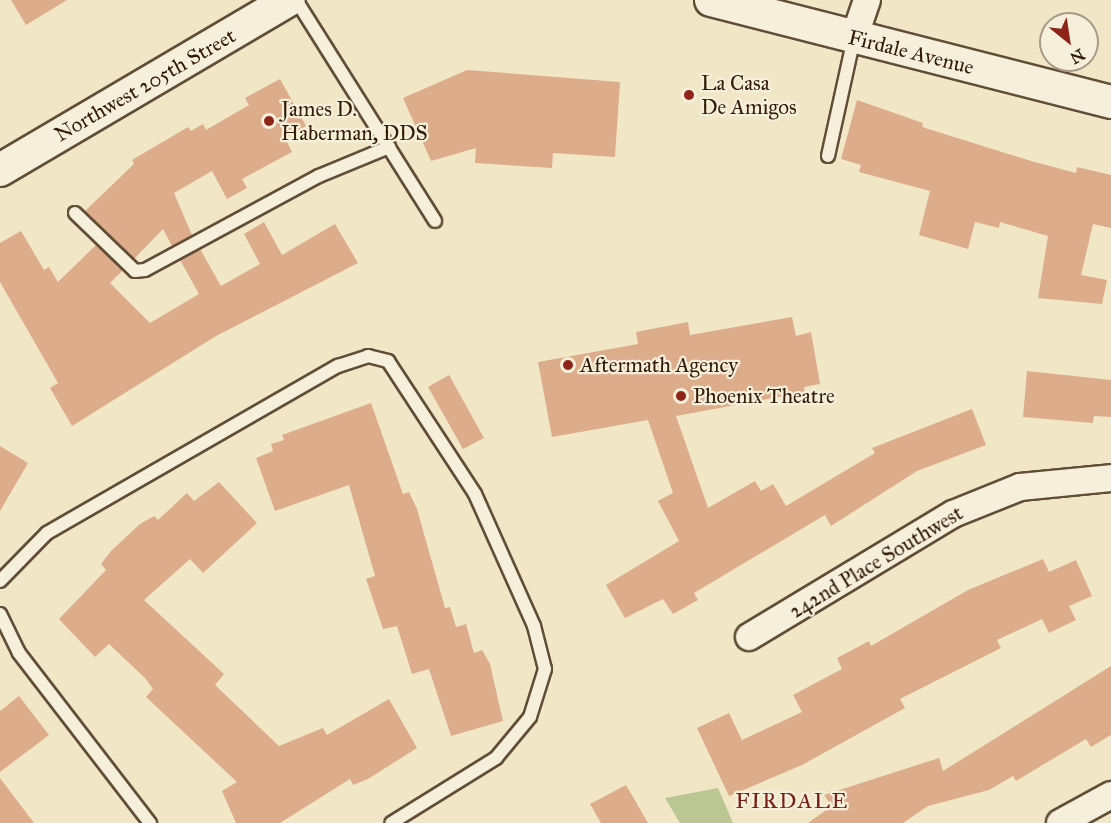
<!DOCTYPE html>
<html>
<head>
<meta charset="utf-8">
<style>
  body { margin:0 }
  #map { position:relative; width:1111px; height:823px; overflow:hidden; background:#f1e7c7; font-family:"IM FELL Great Primer",serif }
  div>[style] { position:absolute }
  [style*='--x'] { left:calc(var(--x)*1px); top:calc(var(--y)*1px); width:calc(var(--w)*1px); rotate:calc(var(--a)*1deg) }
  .green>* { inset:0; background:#bcc594 }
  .building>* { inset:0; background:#dcac8b }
  .roads { filter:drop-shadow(2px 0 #624d36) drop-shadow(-2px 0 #624d36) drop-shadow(0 2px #624d36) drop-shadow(0 -2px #624d36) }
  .service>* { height:12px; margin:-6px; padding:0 6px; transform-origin:6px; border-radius:6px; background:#f6efdb }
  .minor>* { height:26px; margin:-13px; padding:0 13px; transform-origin:13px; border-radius:13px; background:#f6efdb }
  .tertiary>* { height:32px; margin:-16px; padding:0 16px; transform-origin:16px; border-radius:16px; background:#f6efdb }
  .dots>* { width:16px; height:16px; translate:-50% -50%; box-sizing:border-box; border:3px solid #f6efdb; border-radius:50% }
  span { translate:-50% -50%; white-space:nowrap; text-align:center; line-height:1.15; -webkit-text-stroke:4.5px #f6efdb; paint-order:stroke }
  .street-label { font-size:21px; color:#321a05 }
  .poi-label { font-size:21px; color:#321a05 }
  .left { translate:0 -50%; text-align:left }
  .neighbourhood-label { font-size:22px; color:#7a1f14; letter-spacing:1.5px }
  .north { position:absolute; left:1039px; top:12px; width:60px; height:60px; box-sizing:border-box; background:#f6efdb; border:2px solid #a89a85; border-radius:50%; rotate:150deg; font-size:16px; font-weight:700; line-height:24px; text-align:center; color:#321a05 }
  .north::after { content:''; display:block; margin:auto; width:21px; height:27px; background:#8f2418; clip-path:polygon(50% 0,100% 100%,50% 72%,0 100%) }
</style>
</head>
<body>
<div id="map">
  <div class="green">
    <div style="clip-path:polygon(718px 788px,733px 823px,680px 823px,665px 798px)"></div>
  </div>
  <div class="building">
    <div style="clip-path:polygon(11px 0,67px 0,26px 25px)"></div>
    <div style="clip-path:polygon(467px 70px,620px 82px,615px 157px,553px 153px,552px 168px,475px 163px,476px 148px,431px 161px,403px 98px)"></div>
    <div style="clip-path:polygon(280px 79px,306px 126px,285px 138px,292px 152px,242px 179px,247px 188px,227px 199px,212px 171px,174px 193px,192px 235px,172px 246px,163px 229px,134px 259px,85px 211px,134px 164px,132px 160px,188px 127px,191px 131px,203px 124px,206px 130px,249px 105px,245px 98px)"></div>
    <div style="clip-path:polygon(857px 100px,923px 123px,922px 127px,1031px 161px,1076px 173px,1077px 167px,1111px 175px,1111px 228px,1093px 224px,1081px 275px,1107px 280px,1102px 304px,1038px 298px,1048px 236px,1000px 222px,999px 228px,975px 222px,968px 249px,919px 235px,930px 191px,859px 172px,861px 165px,841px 159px)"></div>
    <div style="clip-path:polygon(264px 222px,282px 255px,335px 224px,358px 263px,216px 336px,72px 426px,50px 388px,58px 383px,0 282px,0 243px,21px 231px,44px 270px,49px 267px,58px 282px,96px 245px,123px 270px,110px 283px,150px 323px,199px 294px,180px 260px,200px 249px,221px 286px,260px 264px,244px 234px)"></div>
    <div style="clip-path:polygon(792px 317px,796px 336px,811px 332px,820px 384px,804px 387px,805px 392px,676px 416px,708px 508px,755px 481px,761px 491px,773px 484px,786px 506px,875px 453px,872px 448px,972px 409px,986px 445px,917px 471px,831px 526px,825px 515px,694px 593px,698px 600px,673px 614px,663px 599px,625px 618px,606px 585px,679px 541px,658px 501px,673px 493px,648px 420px,552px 437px,538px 362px,638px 344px,636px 332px,688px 322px,690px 335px)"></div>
    <div style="clip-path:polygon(1027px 371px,1111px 380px,1111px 417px,1094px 416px,1093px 423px,1023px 417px)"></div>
    <div style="clip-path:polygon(449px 375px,484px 438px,463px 449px,428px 387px)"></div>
    <div style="clip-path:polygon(371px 403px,403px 494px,409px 492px,417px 509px,445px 608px,450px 607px,456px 627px,466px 624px,474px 653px,482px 650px,490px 664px,503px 721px,451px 736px,429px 669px,412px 674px,397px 626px,383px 629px,366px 579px,375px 576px,349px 485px,275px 511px,256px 458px,273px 451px,271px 444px,284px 440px,282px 435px)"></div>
    <div style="clip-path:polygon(0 446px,28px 463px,0 511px)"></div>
    <div style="clip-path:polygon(219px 482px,257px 523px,203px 573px,190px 559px,144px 600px,224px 674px,215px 685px,279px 746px,323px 728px,327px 735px,389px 699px,417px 748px,368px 779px,353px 785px,350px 779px,280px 823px,236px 823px,222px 791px,237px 782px,146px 697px,153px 689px,145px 678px,109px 644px,95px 657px,59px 619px,106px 570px,101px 564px,111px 551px,140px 524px,154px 516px,158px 520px,187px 493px,194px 501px)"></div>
    <div style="clip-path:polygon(1043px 559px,1049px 572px,1076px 560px,1092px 596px,1069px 606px,1076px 620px,1049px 633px,1042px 619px,997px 640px,1001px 648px,900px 699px,905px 708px,802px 765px,729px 796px,697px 728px,729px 713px,742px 740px,802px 712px,793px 695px,842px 669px,837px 658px,869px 641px,871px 646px,968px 590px)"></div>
    <div style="clip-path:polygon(1111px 666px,1111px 735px,1091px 747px,1086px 739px,1016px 781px,1013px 776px,989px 790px,928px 806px,903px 823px,808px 823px,832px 806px,824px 795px,939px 758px,943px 771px)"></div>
    <div style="clip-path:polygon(19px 696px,49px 735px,0 772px,0 711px)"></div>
    <div style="clip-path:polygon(0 778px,34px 823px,0 823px)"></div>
    <div style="clip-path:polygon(626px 785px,648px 823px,601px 823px,590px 804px)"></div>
  </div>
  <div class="roads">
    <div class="service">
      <div style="--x:296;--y:0;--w:261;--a:57.8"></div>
      <div style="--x:828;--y:156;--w:121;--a:-77.6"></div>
      <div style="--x:75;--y:213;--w:83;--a:44"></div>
      <div style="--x:135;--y:271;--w:10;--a:-6"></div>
      <div style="--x:145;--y:270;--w:198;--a:-28.4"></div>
      <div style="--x:319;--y:176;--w:76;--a:-22.5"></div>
      <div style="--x:0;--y:581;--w:67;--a:-45.6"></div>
      <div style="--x:47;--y:533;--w:336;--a:-29.9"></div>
      <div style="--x:338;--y:366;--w:32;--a:-18"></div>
      <div style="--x:368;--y:356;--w:21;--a:14"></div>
      <div style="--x:388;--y:361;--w:159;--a:56.8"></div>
      <div style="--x:475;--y:494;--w:145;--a:65.9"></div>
      <div style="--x:534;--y:626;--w:44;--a:75.7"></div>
      <div style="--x:545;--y:669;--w:50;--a:107.4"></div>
      <div style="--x:530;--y:717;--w:53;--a:129.7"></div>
      <div style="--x:496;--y:758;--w:123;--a:148.2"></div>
      <div style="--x:0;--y:614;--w:43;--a:64"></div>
      <div style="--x:19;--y:653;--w:215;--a:52.4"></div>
    </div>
    <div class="minor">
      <div style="--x:854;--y:38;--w:40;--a:-71.1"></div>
      <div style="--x:749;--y:637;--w:238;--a:-31.1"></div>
      <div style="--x:953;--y:514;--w:72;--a:-21.9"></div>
      <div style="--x:1020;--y:487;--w:91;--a:-5.6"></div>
      <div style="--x:1060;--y:823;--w:58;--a:-28.8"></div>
    </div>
    <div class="tertiary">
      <div style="--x:711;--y:0;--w:413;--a:14.3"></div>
      <div style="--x:0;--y:170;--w:335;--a:-30.5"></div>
    </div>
  </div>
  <div class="dots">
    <div style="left:689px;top:95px;background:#8f2418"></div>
    <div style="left:269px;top:121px;background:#8f2418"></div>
    <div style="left:568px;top:365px;background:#8f2418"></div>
    <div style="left:681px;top:396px;background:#8f2418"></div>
  </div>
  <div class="street-label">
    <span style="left:911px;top:52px;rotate:14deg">Firdale Avenue</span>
    <span style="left:145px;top:85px;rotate:-30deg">Northwest 205th Street</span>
    <span style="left:876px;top:562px;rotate:-31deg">242nd Place Southwest</span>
  </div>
  <div class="poi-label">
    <span class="left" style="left:701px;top:95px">La Casa<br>De Amigos</span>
    <span class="left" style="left:281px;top:121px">James D.<br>Haberman, DDS</span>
    <span class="left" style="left:580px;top:365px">Aftermath Agency</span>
    <span class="left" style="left:693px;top:396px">Phoenix Theatre</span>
  </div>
  <div class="neighbourhood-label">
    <span style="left:792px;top:801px">FIRDALE</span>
  </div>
  <div class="north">N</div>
</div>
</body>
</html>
